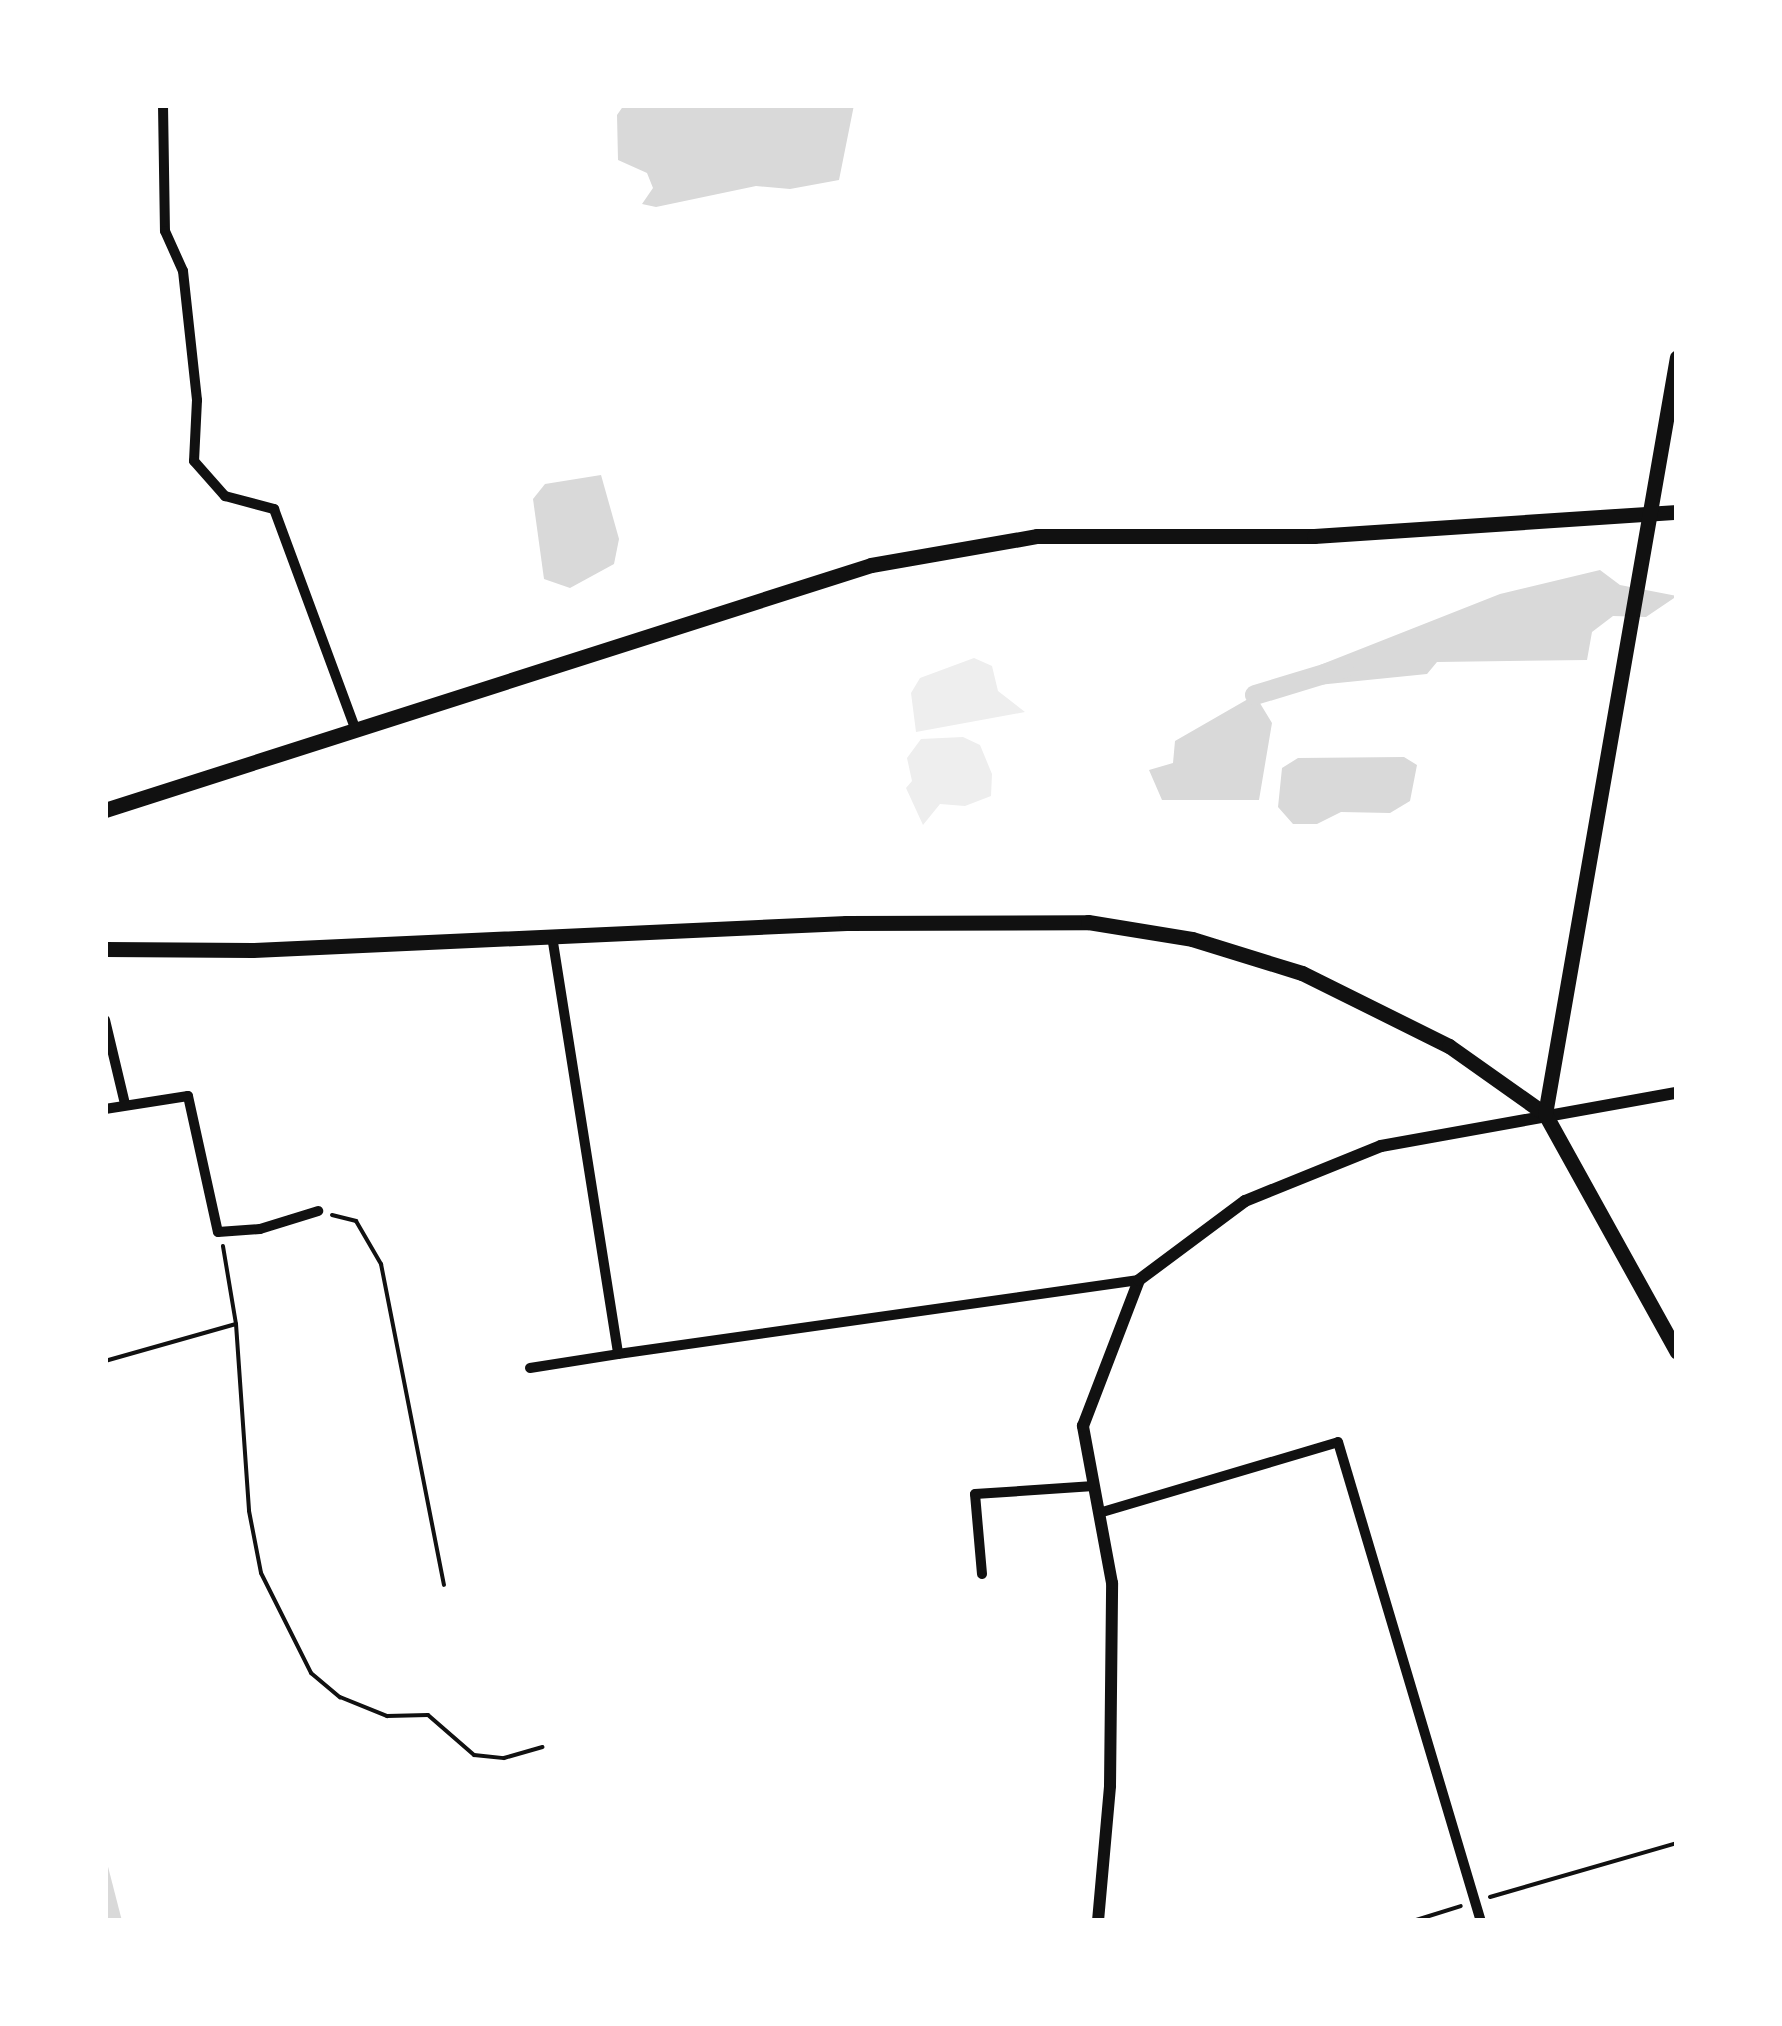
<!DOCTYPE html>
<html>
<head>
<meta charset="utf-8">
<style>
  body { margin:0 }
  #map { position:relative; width:1782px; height:2026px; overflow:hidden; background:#fff; font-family:Helvetica,sans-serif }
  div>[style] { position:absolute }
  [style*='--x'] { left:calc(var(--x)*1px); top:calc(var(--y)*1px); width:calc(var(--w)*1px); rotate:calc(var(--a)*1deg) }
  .green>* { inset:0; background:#eee }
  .water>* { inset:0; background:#d9d9d9 }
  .canal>* { height:20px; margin:-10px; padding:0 10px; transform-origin:10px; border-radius:10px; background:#d9d9d9 }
  .path>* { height:4px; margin:-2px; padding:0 2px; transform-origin:2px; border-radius:2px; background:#111 }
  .minor>* { height:10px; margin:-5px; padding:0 5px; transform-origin:5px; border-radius:5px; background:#111 }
  .tertiary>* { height:12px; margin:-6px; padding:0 6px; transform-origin:6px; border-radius:6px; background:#111 }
  .primary>* { height:15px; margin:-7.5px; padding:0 7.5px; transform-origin:7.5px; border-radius:7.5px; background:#111 }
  span { translate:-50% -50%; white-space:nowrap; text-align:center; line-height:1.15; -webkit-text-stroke:9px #fff; paint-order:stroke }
  .frame { position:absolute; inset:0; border:108px solid #fff; pointer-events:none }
</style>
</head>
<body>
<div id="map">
  <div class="green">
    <div style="clip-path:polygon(974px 658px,992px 666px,998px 691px,1025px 712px,916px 732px,911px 693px,920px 678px)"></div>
    <div style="clip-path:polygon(963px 737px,980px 745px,992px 774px,991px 796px,965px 806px,940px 804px,923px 825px,906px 788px,912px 781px,907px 758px,921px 739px)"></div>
  </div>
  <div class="water">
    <div style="clip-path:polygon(624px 105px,854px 105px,839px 180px,790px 189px,756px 186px,656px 207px,642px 204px,653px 188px,647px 173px,618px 160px,617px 115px)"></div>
    <div style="clip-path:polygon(601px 475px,619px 539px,614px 564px,570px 588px,544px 579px,533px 499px,545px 484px)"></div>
    <div style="clip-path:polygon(1600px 570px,1620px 585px,1677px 596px,1646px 617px,1613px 616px,1592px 632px,1587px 660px,1437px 662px,1427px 674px,1318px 685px,1320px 665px,1500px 594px)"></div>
    <div style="clip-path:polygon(1255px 695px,1272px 723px,1259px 800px,1162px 800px,1149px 770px,1173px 763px,1175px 741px)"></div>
    <div style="clip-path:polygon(1404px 757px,1417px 765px,1410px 801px,1390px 813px,1341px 812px,1317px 824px,1293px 824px,1278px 807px,1282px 768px,1298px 758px)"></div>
    <div style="clip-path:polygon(105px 1855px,122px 1921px,105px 1921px)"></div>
  </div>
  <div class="canal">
    <div style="--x:1255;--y:695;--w:93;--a:-16.9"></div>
  </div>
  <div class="path">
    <div style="--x:332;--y:1215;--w:25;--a:14"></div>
    <div style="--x:356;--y:1221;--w:50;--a:59.8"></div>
    <div style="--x:381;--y:1264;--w:327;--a:78.9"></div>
    <div style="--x:236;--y:1324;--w:187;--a:86"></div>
    <div style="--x:249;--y:1511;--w:63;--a:79"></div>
    <div style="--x:261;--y:1573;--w:112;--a:63.4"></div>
    <div style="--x:311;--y:1673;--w:38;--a:40"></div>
    <div style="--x:340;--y:1697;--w:51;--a:22"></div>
    <div style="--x:387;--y:1716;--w:41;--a:-1.4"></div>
    <div style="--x:428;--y:1715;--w:61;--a:41"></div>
    <div style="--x:474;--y:1755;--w:30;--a:6"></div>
    <div style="--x:504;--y:1758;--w:40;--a:-16"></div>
    <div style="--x:105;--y:1361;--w:136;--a:-15.8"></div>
    <div style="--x:236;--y:1324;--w:79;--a:-99.5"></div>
    <div style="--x:1490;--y:1897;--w:195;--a:-16.1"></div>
    <div style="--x:1413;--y:1921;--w:50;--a:-17.4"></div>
  </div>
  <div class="minor">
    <div style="--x:163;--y:105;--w:126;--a:89.1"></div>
    <div style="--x:165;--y:231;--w:44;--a:65.8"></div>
    <div style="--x:183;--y:271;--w:130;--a:83.8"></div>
    <div style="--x:197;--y:400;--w:61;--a:92.8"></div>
    <div style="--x:194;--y:461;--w:47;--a:48.5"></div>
    <div style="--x:225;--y:496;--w:51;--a:14.9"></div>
    <div style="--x:274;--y:509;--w:233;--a:69.7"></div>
    <div style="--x:552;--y:936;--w:423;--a:81"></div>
    <div style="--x:618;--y:1354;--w:526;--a:-8.08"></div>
    <div style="--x:105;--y:1020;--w:86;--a:76.6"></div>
    <div style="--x:105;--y:1109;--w:84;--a:-8.9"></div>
    <div style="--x:188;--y:1096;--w:139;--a:77.6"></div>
    <div style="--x:218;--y:1232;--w:42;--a:-4.1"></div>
    <div style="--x:260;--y:1229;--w:61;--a:-17.2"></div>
    <div style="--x:530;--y:1368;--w:89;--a:-9"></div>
    <div style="--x:1099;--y:1513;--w:249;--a:-16.5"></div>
    <div style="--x:1338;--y:1442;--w:500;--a:73.4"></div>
    <div style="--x:982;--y:1574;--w:80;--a:-95"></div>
    <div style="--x:975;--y:1494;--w:119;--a:-3.8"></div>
  </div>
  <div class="tertiary">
    <div style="--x:1098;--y:1921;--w:136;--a:-84.9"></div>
    <div style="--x:1110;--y:1786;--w:203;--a:-89.4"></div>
    <div style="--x:1112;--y:1583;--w:160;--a:-100.5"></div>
    <div style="--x:1083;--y:1426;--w:156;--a:-69"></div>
    <div style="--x:1139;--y:1280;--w:132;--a:-36.7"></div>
    <div style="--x:1245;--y:1201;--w:147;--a:-22"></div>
    <div style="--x:1381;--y:1146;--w:301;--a:-10.2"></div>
  </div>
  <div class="primary">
    <div style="--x:105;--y:810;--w:804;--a:-17.74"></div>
    <div style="--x:871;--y:565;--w:169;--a:-9.9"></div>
    <div style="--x:1037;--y:536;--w:277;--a:0"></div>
    <div style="--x:1314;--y:536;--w:364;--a:-3.8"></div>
    <div style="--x:105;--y:949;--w:147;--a:0.4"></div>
    <div style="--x:252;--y:950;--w:595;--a:-2.6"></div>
    <div style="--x:846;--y:923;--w:242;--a:-0.2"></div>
    <div style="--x:1088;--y:922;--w:105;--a:9.3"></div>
    <div style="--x:1192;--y:939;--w:115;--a:17.2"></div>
    <div style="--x:1302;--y:973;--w:164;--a:26.4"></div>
    <div style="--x:1449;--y:1046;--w:118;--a:35.3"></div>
    <div style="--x:1545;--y:1114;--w:272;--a:61"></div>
    <div style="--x:1545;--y:1114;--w:768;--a:-80.11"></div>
  </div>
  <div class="frame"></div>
</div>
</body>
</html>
